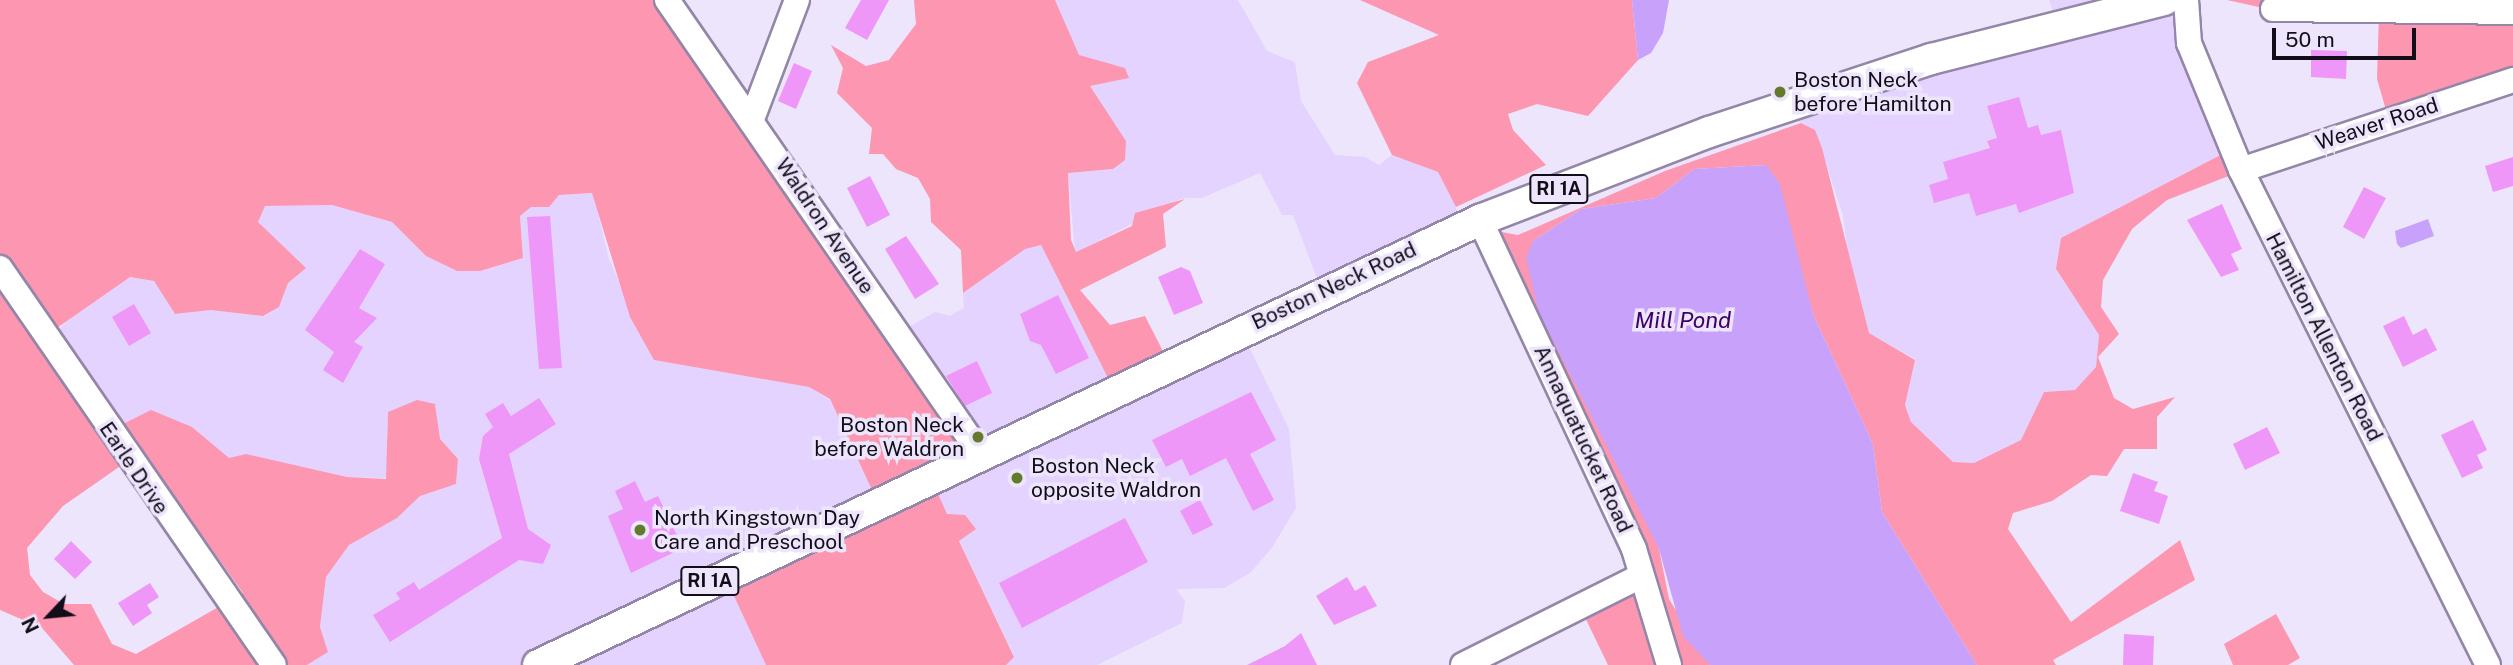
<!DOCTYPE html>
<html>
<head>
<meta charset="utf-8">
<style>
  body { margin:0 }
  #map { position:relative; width:2513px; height:665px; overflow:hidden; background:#ede5fb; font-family:"Public Sans",sans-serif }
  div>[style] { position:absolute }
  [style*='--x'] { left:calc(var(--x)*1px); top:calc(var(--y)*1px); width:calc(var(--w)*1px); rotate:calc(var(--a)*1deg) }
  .built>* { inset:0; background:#e5d3ff }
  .green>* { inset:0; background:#fc96b1 }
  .water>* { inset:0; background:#c8a1fa }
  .building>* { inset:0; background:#ef97f9 }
  .roads { filter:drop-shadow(2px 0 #9486a8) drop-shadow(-2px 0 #9486a8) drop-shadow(0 2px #9486a8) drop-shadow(0 -2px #9486a8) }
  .minor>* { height:24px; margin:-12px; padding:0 12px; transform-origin:12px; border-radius:12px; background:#fff }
  .major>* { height:30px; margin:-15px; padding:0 15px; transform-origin:15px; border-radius:15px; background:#fff }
  .dots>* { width:19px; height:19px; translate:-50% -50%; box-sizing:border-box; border:4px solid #ede5fb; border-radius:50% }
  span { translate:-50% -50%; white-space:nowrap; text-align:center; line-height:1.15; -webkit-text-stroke:7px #ede5fb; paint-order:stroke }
  .shield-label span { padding:2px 5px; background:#ede5fb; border:2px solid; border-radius:5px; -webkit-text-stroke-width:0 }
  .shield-label { font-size:19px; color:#120d19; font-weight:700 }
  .poi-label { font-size:21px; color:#120d19 }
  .left { translate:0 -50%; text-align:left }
  .right { translate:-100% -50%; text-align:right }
  .street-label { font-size:21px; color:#120d19 }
  .water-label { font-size:23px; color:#3e0069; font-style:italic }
  .north { position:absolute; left:14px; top:581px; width:70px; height:70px; -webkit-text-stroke:5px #ede5fb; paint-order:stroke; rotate:244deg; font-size:19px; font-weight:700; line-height:28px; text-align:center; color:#120d19 }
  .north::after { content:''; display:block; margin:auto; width:24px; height:32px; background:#120d19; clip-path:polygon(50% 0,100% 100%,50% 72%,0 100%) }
  .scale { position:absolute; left:2272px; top:28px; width:144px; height:32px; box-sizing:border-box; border:4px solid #120d19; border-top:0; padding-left:9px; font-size:21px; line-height:24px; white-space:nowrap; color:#120d19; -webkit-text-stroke:5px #ede5fb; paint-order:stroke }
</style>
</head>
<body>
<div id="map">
  <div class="built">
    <div style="clip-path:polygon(1055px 0,1238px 0,1267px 51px,1295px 62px,1301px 101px,1335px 155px,1365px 157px,1379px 165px,1392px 155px,1438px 172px,1453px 195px,1461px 229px,1321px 289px,1293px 215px,1282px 215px,1260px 173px,1202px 198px,1183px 198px,1075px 253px,1068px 173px,1113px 169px,1126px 141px,1090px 86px,1129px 78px,1125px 68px,1079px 56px)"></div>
    <div style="clip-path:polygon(2049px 0,2173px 0,2232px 149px,2061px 238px,2056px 270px,2099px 335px,2096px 367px,2075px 390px,2044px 392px,2021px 440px,1974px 463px,1953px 462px,1911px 422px,1905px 405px,1915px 359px,1869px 333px,1853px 289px,1843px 216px,1815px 130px,1777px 110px,2057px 23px)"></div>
    <div style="clip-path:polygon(593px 193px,609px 259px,654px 360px,809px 387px,830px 400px,876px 499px,728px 583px,766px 665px,307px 665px,328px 652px,320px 627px,326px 577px,349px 544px,397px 518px,420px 496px,456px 484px,458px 459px,440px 439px,435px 417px,387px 422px,387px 478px,347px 477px,246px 454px,229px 459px,192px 427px,156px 416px,125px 424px,53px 334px,98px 294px,130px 277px,154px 281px,175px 314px,211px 310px,264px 316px,279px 307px,288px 283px,258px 221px,265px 206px,332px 205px,392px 222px,426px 256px,457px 271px,480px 271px,523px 258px,520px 216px,531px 207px,548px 207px,559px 195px)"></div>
    <div style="clip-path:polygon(1041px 245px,1113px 388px,1242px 332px,1289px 429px,1296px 508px,1271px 549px,1250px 573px,1224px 588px,1176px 589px,1185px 601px,1182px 623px,1097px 665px,1006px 665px,1014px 656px,959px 540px,975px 528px,947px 515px,932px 480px,898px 333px,935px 312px,950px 316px,964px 308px,963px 293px,1025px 248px)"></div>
  </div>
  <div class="green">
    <div style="clip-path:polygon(evenodd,0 0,665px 0,971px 444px,932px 480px,947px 514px,965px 515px,976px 529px,959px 541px,1014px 657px,1006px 665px,766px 665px,728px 583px,876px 499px,830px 399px,809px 387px,654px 360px,630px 317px,592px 193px,559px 195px,549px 207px,531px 207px,520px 216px,523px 258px,480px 271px,457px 271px,426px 256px,392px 222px,332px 205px,265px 206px,258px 222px,306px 268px,288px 283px,279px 307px,263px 316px,211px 310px,175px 314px,154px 281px,130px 277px,54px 330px,125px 423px,151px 410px,192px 427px,229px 458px,246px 454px,347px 477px,386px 479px,388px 412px,417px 400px,435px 404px,440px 439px,458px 459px,456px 484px,420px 496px,397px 518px,349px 545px,326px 577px,320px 627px,328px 652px,307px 665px,74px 665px,42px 628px,0 610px,0 0,142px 451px,243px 593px,136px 654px,112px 644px,91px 604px,64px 604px,43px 592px,30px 575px,27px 548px,63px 506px,142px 451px)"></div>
    <div style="clip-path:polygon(914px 0,1055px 0,1079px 55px,1125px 68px,1129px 78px,1090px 86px,1126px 141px,1125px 160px,1113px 169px,1068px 173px,1071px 240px,1076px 252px,1132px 226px,1135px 213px,1185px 199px,1163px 214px,1166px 247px,1080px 290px,1110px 325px,1145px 316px,1169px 363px,1113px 388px,1041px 245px,1025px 249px,963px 293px,961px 250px,931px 222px,930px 199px,918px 178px,896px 169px,883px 154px,869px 154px,872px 128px,837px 93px,843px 68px,831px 45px,866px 66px,889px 60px,916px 24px)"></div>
    <div style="clip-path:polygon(1360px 0,1632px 0,1638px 60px,1588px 116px,1537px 104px,1508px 114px,1513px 130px,1546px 165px,1456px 207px,1438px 172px,1392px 155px,1357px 83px,1368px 62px,1439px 35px)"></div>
    <div style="clip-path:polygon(2227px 0,2513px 0,2513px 81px,2388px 117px,2377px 79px,2379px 12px,2268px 9px)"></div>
    <div style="clip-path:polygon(1801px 123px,1815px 130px,1822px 148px,1869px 333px,1915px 360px,1905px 405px,1911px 422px,1953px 462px,1974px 463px,2021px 440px,2044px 392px,2075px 390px,2096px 367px,2099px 335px,2056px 269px,2061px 238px,2232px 149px,2244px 170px,2167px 200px,2132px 229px,2103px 280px,2101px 307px,2119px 334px,2098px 357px,2114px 398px,2133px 409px,2175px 397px,2157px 417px,2157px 449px,2124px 449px,2107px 476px,2091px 475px,2052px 501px,2013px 513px,2008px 529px,2071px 622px,2180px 540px,2195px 580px,2053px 660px,2056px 665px,1977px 665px,1882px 512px,1873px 444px,1813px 314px,1766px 165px,1694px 169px,1656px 198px,1581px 209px,1533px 241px,1659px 549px,1669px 599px,1710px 665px,1608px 665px,1580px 607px,1639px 576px,1491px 230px,1518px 235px,1665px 171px)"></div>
    <div style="clip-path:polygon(2276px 614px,2300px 658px,2288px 665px,2233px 665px,2224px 644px)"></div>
  </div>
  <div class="water">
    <div style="clip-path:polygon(1632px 0,1669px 0,1663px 33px,1651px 53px,1638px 60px)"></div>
    <div style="clip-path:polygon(1766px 165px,1780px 184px,1813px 314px,1873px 444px,1882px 512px,1977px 665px,1710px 665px,1683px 636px,1659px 549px,1539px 313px,1526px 258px,1533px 241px,1581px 209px,1656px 198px,1694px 169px)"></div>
    <div style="clip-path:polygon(2428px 219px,2434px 236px,2401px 248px,2397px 244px,2395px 231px)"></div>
  </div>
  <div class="building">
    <div style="clip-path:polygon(861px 0,889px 0,867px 40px,845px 28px)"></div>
    <div style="clip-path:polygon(2311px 50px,2347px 51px,2346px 79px,2311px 77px)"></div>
    <div style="clip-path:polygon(794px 63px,812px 71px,796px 109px,778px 101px)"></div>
    <div style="clip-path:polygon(2019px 97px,2028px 128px,2038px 125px,2041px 135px,2061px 130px,2074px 193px,2019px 213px,2016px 204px,1976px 216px,1969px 193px,1934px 203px,1929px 185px,1948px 179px,1943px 162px,1990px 148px,1987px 141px,1997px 138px,1987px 106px)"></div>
    <div style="clip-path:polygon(2513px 157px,2513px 186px,2493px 192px,2485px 166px)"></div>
    <div style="clip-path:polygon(870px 176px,890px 215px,867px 227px,847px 188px)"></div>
    <div style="clip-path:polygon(2364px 187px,2386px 198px,2364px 239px,2343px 227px)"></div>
    <div style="clip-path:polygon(2222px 204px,2242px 249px,2231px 254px,2239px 270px,2221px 277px,2187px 220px)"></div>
    <div style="clip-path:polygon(550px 216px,562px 368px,539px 369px,527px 217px)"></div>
    <div style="clip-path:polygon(906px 236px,939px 284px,915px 299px,885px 249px)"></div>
    <div style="clip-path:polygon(360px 249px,385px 264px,359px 308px,377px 318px,354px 342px,363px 347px,343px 383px,323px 370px,334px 352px,305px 330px)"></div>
    <div style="clip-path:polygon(1181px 267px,1190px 271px,1203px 303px,1174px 315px,1158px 277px)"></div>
    <div style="clip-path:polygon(1058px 295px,1089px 358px,1056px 374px,1041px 345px,1030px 341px,1020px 314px)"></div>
    <div style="clip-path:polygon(134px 304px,151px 333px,129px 346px,112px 317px)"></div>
    <div style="clip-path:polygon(2404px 316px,2413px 335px,2426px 328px,2437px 350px,2403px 367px,2383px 326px)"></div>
    <div style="clip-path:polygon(977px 361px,992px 393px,965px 406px,946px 376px)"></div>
    <div style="clip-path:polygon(1251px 392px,1276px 440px,1250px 454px,1274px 500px,1253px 511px,1226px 458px,1190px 476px,1182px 459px,1166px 467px,1152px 440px)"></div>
    <div style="clip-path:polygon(539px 398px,556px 424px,509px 454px,528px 529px,551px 545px,543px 564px,519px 560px,390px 642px,373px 615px,400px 599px,396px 593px,414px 582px,419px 590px,502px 538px,479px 459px,483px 436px,493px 427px,485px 414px,503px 403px,511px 416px)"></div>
    <div style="clip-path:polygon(2473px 420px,2487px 450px,2477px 455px,2483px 468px,2462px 478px,2441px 435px)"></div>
    <div style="clip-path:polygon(2267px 427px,2280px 453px,2245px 470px,2233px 444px)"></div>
    <div style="clip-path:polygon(2133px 473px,2158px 482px,2154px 491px,2168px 496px,2159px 524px,2120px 511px)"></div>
    <div style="clip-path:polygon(635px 481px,645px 502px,658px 496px,683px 548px,631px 573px,608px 516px,623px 509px,615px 491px)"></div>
    <div style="clip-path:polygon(1200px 500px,1213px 525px,1193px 535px,1180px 511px)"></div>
    <div style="clip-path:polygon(1125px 518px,1148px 562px,1022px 628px,999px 583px)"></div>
    <div style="clip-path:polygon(71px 541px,92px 562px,75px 579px,54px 559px)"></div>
    <div style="clip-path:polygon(1347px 577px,1355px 591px,1365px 585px,1377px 606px,1334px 625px,1316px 596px)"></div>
    <div style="clip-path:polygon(150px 583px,159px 597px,147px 605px,152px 613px,133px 626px,118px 603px)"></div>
    <div style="clip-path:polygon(1301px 633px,1317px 665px,1247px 665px,1285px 646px)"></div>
    <div style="clip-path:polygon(2124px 634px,2154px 636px,2153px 665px,2123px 665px)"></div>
  </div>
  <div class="roads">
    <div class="minor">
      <div style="--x:667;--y:0;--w:551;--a:55.36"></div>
      <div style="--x:2186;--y:0;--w:43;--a:86"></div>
      <div style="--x:2189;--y:43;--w:137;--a:67.7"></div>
      <div style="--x:2241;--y:170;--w:553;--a:63.48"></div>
      <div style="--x:2273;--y:9;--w:240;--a:0.7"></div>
      <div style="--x:752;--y:119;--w:127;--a:-69.3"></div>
      <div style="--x:2241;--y:170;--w:287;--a:-18.3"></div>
      <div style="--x:1480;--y:220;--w:363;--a:64.9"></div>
      <div style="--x:1634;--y:549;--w:121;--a:73.2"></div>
      <div style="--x:0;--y:268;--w:482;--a:55.4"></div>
      <div style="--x:1463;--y:665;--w:199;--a:-26.6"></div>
    </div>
    <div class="major">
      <div style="--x:538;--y:665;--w:1042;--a:-25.29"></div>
      <div style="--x:1480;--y:220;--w:245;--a:-21"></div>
      <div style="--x:1709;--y:132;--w:234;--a:-18.2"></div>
      <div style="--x:1931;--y:59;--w:241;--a:-14.2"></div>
    </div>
  </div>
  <div class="dots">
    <div style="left:1780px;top:92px;background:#647a2b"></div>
    <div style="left:978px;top:437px;background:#647a2b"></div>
    <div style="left:1017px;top:478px;background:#647a2b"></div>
    <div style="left:640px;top:530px;background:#647a2b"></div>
  </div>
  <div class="shield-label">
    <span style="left:1559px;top:189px">RI 1A</span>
    <span style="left:710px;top:581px">RI 1A</span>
  </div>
  <div class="poi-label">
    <span class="left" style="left:1794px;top:92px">Boston Neck<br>before Hamilton</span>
    <span class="right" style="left:964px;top:437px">Boston Neck<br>before Waldron</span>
    <span class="left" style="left:1031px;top:478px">Boston Neck<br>opposite Waldron</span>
    <span class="left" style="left:654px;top:530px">North Kingstown Day<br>Care and Preschool</span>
  </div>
  <div class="street-label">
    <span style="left:2377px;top:124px;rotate:-18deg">Weaver Road</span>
    <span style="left:825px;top:226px;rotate:56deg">Waldron Avenue</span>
    <span style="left:1334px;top:286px;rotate:-25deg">Boston Neck Road</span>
    <span style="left:2324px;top:337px;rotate:63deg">Hamilton Allenton Road</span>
    <span style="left:1583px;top:439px;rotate:65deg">Annaquatucket Road</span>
    <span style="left:134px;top:468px;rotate:56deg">Earle Drive</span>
  </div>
  <div class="water-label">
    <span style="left:1683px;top:320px">Mill Pond</span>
  </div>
  <div class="north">N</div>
  <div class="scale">50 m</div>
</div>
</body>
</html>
